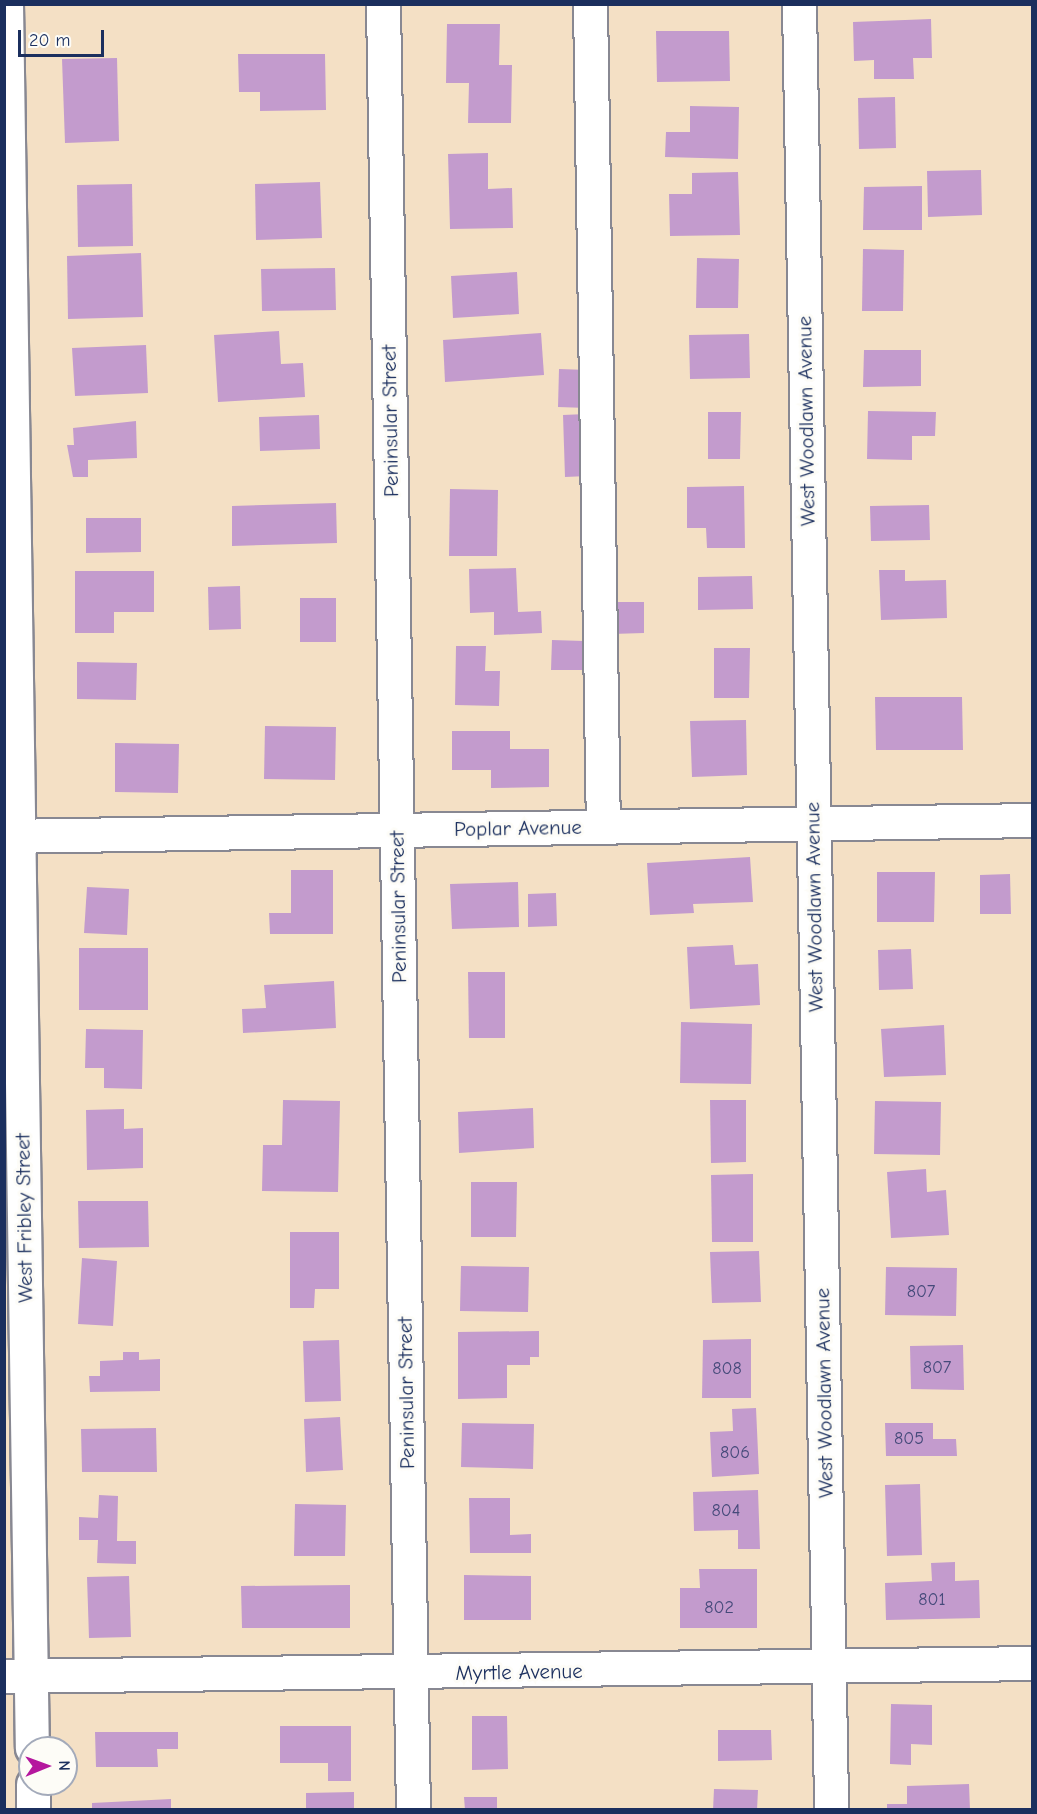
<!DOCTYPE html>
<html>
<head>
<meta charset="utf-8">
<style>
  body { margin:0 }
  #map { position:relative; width:1037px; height:1814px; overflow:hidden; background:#f4e0c5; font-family:"Comic Neue",sans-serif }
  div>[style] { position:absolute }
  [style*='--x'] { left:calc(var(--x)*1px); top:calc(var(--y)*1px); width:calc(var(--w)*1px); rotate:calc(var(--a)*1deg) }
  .building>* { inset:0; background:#c39bcd }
  .roads { filter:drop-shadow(2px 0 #888892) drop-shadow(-2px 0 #888892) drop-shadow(0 2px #888892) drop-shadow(0 -2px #888892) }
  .minor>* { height:33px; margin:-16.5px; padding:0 16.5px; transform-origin:16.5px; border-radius:16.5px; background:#fff }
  span { translate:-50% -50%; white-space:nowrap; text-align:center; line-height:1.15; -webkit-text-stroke:6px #fdfcf7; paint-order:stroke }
  .number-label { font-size:18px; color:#454a7a }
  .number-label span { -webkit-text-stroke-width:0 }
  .street-label { font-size:21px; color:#1b2f5e }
  .frame { position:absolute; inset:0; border:6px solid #1b2f5e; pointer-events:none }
  .north { position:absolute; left:18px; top:1736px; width:60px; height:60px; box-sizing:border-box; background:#fdfcf7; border:2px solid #a3aaba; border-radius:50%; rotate:89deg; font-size:16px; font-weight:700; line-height:24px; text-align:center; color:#1b2f5e }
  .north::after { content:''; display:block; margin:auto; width:21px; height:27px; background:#b5179e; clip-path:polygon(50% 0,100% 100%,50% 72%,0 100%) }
  .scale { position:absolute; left:18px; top:30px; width:86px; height:27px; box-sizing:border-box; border:3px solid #1b2f5e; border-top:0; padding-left:8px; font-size:18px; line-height:21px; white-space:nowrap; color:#1b2f5e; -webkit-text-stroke:4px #fdfcf7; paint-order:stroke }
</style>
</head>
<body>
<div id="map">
  <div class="building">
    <div style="clip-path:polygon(931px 19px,932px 58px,913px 58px,914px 79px,874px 79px,874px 60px,854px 61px,853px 22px)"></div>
    <div style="clip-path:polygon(447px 24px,500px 24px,499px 65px,512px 65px,511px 123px,468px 123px,469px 83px,446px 83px)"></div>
    <div style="clip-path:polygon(656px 31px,729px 31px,730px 81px,657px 82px)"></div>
    <div style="clip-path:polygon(238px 54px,325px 54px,326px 110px,260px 111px,260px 92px,239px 92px)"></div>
    <div style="clip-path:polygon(117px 58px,119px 141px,65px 143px,62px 59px)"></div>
    <div style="clip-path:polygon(895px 97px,896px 148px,859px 149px,858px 98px)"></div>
    <div style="clip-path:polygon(690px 106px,739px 107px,738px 159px,665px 157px,666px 132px,690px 132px)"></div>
    <div style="clip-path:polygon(488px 153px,488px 189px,512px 188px,513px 228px,450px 229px,448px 154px)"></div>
    <div style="clip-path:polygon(981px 170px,982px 215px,928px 217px,927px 171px)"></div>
    <div style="clip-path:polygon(738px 172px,740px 235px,670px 236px,669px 194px,692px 194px,692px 173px)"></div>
    <div style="clip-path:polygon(320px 182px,322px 238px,256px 240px,255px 184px)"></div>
    <div style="clip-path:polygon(132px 184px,133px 246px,78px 247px,77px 185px)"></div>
    <div style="clip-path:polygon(922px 186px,922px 230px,863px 230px,864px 187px)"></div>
    <div style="clip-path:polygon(863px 249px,904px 250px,903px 311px,862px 311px)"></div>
    <div style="clip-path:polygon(141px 253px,143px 317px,68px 319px,67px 256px)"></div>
    <div style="clip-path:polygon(697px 258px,739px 259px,738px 308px,696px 308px)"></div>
    <div style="clip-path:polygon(335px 268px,336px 310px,262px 311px,261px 269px)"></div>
    <div style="clip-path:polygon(517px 272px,519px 314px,453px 318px,451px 276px)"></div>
    <div style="clip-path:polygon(279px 331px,281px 364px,303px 363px,305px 397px,218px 402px,214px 335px)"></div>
    <div style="clip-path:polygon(541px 333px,544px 375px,445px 382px,443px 340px)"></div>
    <div style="clip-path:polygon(749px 334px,750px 378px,690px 379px,689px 335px)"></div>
    <div style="clip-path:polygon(146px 345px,148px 393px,75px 396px,72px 348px)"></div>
    <div style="clip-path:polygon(864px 350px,921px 350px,921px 386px,863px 387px)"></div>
    <div style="clip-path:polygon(559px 369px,588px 370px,587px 408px,558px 407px)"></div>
    <div style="clip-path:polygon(868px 411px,936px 412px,935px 436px,912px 436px,912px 460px,867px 459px)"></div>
    <div style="clip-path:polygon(708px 412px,741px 412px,740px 459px,708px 459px)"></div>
    <div style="clip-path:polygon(586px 414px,588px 476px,565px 477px,563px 415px)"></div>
    <div style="clip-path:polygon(319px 415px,320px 449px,260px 451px,259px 417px)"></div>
    <div style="clip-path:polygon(136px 421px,137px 458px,88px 460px,88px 477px,73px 477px,67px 445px,74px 445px,73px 428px)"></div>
    <div style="clip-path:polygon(744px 486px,745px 548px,707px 548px,706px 528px,687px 528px,687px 487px)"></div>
    <div style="clip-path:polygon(450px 489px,498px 490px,497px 556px,449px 556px)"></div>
    <div style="clip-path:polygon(336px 503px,337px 543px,232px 546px,232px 506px)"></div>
    <div style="clip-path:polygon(929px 505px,930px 540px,871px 541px,870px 506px)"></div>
    <div style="clip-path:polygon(86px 518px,141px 518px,141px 552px,86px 553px)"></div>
    <div style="clip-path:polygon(516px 568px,518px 612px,541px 611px,542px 633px,494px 635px,494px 612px,470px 613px,469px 569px)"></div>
    <div style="clip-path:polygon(879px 570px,905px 570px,905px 581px,946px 580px,947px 618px,881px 620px)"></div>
    <div style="clip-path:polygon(75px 571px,154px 571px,154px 612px,114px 612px,114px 633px,75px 633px)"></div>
    <div style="clip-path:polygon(752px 576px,753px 609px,698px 610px,698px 577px)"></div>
    <div style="clip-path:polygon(240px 586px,241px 629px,209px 630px,208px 587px)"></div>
    <div style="clip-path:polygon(300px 598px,336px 598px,336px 642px,300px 642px)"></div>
    <div style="clip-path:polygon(611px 602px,644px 602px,644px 633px,612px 634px)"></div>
    <div style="clip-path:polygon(552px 640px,584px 641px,583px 670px,551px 670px)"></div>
    <div style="clip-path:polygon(456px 646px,486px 646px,485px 671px,500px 671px,499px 706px,455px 705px)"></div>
    <div style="clip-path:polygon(714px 648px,750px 648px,749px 698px,714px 698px)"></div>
    <div style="clip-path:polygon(77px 662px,137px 663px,136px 700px,77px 699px)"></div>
    <div style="clip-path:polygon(875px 697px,962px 697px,963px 750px,876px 750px)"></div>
    <div style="clip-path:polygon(746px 720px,747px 775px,692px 777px,690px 721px)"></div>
    <div style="clip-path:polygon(265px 726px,336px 727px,335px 780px,264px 779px)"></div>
    <div style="clip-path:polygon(452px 731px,510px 731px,510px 749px,549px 749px,549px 787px,491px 788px,491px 770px,452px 770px)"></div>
    <div style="clip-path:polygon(115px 743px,179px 744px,178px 793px,115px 792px)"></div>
    <div style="clip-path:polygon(750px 857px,753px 902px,693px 904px,694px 913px,650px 915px,647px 863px)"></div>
    <div style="clip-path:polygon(291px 870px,333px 870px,333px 934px,270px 934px,269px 913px,291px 913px)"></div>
    <div style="clip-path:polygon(877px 872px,935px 872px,934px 922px,877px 922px)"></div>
    <div style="clip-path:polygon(1010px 874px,1011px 914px,980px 914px,980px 875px)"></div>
    <div style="clip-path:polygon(518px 882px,519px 927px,452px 929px,450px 884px)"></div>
    <div style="clip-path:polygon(87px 887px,129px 889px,127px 935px,84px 933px)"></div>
    <div style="clip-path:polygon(556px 893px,557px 926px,528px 927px,528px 894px)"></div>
    <div style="clip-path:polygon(733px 945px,735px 965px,758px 964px,760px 1005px,690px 1009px,687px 947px)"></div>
    <div style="clip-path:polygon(79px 948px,148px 948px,148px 1010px,79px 1010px)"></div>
    <div style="clip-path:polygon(911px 949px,913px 989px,879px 990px,878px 950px)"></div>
    <div style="clip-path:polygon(468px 972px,505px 972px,505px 1038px,469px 1038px)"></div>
    <div style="clip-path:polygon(334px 981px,336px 1028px,243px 1033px,242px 1009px,266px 1008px,264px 985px)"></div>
    <div style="clip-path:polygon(681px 1022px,752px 1024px,751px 1084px,680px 1083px)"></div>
    <div style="clip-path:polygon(944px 1025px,946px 1075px,884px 1077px,881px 1029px)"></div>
    <div style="clip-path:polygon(86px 1029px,143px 1030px,142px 1089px,104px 1088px,104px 1068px,85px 1068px)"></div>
    <div style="clip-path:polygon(283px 1100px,340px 1101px,338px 1192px,262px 1191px,263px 1145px,282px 1145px)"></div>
    <div style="clip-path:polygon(710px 1100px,746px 1100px,746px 1162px,711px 1163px)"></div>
    <div style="clip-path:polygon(875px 1101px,941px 1102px,940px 1155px,874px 1154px)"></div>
    <div style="clip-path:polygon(533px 1108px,534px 1148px,459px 1153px,458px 1112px)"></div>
    <div style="clip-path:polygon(124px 1109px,124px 1129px,143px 1128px,143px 1168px,87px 1170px,86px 1110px)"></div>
    <div style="clip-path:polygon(926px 1169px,927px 1192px,946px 1190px,949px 1235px,891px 1238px,887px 1172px)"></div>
    <div style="clip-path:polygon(753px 1174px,753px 1242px,712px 1242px,711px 1175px)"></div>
    <div style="clip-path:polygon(471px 1182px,517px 1182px,516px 1237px,471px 1237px)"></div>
    <div style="clip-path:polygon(78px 1201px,148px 1201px,149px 1247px,79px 1248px)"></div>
    <div style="clip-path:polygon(290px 1232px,339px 1232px,339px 1289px,315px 1289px,314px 1308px,290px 1308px)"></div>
    <div style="clip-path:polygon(759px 1251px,761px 1302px,712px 1303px,710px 1252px)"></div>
    <div style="clip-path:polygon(82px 1258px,117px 1261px,113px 1326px,78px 1324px)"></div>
    <div style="clip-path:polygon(461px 1266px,529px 1267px,528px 1312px,460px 1311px)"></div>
    <div style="clip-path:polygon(886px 1267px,957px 1268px,956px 1316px,885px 1315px)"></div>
    <div style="clip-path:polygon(539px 1331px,539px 1357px,530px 1357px,530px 1365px,507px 1365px,507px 1398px,458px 1399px,458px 1332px)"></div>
    <div style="clip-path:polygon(751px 1339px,751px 1398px,702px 1398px,703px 1340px)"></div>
    <div style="clip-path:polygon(339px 1340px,341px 1401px,305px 1402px,303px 1341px)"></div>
    <div style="clip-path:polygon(963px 1345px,964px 1390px,911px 1389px,910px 1346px)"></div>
    <div style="clip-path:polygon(123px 1352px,139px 1352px,139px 1360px,160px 1359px,160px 1391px,90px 1392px,89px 1376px,100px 1376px,100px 1361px,123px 1360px)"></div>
    <div style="clip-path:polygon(756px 1408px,759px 1474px,712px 1477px,710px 1432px,733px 1431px,732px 1409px)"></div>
    <div style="clip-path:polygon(340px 1417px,343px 1470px,306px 1472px,304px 1419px)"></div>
    <div style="clip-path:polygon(462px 1423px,534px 1424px,533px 1469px,461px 1467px)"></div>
    <div style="clip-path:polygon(885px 1423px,933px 1423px,933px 1439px,956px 1439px,957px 1456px,886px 1456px)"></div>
    <div style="clip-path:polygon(156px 1428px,157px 1472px,82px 1472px,81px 1429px)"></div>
    <div style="clip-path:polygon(920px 1484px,922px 1555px,887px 1556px,885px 1485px)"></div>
    <div style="clip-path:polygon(758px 1490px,760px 1549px,738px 1549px,738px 1530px,694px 1531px,693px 1492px)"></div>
    <div style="clip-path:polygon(99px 1495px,118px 1496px,117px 1541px,136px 1541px,136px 1564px,97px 1563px,98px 1540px,79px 1540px,79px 1517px,98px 1518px)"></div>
    <div style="clip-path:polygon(469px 1498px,510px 1498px,510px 1535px,531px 1534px,531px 1553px,470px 1553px)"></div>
    <div style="clip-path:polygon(295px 1504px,346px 1505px,345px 1556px,294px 1556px)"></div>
    <div style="clip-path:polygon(955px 1562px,955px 1581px,979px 1580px,980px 1618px,886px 1620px,885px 1583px,932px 1581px,931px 1563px)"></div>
    <div style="clip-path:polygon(699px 1569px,757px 1569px,757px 1628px,680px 1628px,680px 1588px,700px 1588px)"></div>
    <div style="clip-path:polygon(464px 1575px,531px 1576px,531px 1620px,464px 1620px)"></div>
    <div style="clip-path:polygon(129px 1576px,131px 1637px,89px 1638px,87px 1577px)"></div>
    <div style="clip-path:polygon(350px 1585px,350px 1628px,242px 1628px,241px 1586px)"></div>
    <div style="clip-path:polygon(891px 1704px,932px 1705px,932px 1745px,911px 1744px,911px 1765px,890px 1764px)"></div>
    <div style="clip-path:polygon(472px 1716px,507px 1716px,508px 1769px,472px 1770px)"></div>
    <div style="clip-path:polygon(280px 1726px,351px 1726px,351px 1781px,328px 1781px,328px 1763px,280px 1763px)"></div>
    <div style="clip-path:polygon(718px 1730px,771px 1730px,772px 1760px,718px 1761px)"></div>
    <div style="clip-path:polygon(95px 1732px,178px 1732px,178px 1749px,157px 1749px,158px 1767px,96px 1767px)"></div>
    <div style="clip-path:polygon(969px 1784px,970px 1810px,887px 1810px,887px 1804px,907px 1804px,907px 1786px)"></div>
    <div style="clip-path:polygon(714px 1789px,758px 1790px,757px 1810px,713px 1810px)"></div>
    <div style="clip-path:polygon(354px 1792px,354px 1810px,306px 1810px,306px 1793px)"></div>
    <div style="clip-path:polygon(464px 1797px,497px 1797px,497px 1810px,465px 1810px)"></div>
    <div style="clip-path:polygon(171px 1799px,171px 1810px,92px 1810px,92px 1803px)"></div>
  </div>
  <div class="roads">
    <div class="minor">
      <div style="--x:6;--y:4;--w:1744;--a:89.15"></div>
      <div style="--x:383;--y:4;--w:1806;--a:89.05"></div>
      <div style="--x:590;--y:4;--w:823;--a:89.1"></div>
      <div style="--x:799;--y:4;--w:1806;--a:88.98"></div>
      <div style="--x:4;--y:836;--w:1028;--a:-0.89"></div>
      <div style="--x:4;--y:1676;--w:1028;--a:-0.72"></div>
      <div style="--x:33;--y:1784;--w:26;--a:90"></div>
    </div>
  </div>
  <div class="number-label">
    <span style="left:921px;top:1292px">807</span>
    <span style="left:937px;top:1368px">807</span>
    <span style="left:727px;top:1369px">808</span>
    <span style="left:909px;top:1439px">805</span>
    <span style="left:735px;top:1453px">806</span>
    <span style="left:726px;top:1511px">804</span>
    <span style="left:932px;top:1600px">801</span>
    <span style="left:719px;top:1608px">802</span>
  </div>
  <div class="street-label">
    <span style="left:390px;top:421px;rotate:-91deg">Peninsular Street</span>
    <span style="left:806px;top:421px;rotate:-91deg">West Woodlawn Avenue</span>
    <span style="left:518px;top:828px;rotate:-1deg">Poplar Avenue</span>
    <span style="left:398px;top:907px;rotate:-91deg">Peninsular Street</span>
    <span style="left:814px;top:907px;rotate:-91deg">West Woodlawn Avenue</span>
    <span style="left:24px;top:1218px;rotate:-91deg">West Fribley Street</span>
    <span style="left:406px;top:1393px;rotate:-91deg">Peninsular Street</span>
    <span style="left:824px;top:1393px;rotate:-91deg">West Woodlawn Avenue</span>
    <span style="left:519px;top:1672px;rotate:-1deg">Myrtle Avenue</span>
  </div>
  <div class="frame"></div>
  <div class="north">N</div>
  <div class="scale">20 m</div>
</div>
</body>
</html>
